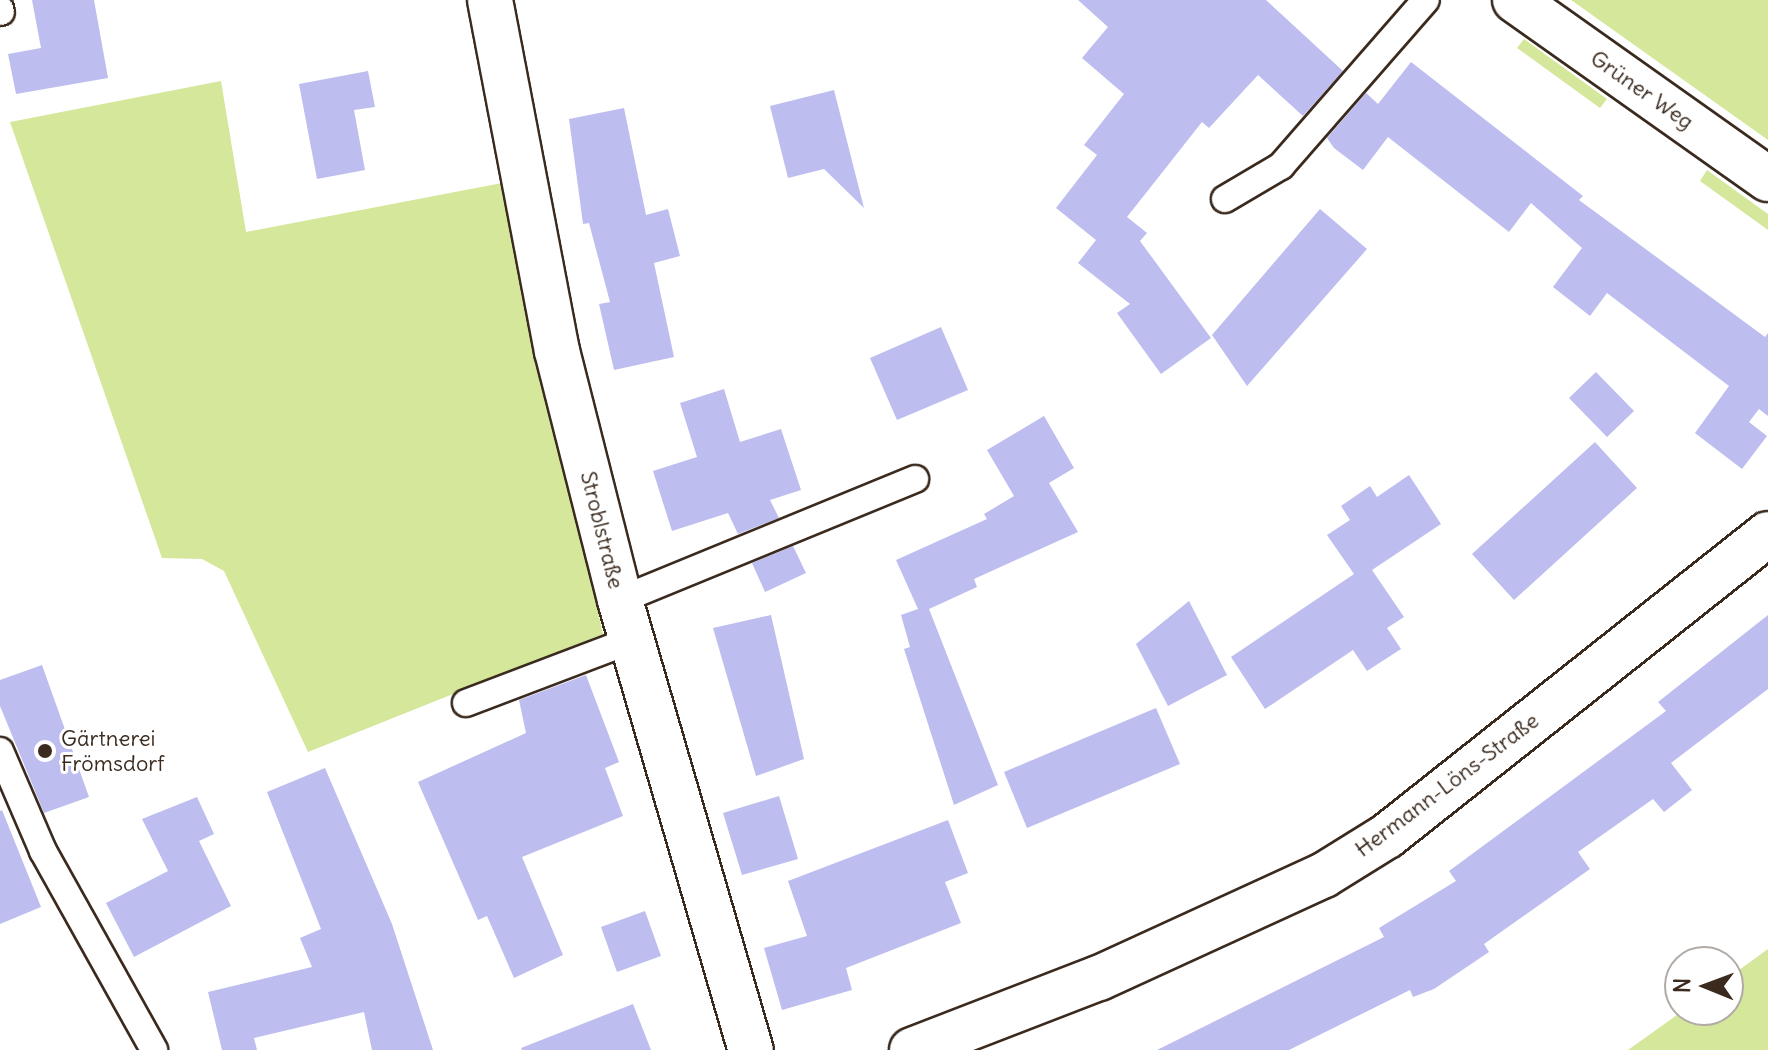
<!DOCTYPE html>
<html>
<head>
<meta charset="utf-8">
<style>
  body { margin:0 }
  #map { position:relative; width:1768px; height:1050px; overflow:hidden; background:#fff; font-family:Delius,sans-serif }
  div>[style] { position:absolute }
  [style*='--x'] { left:calc(var(--x)*1px); top:calc(var(--y)*1px); width:calc(var(--w)*1px); rotate:calc(var(--a)*1deg) }
  .green>* { inset:0; background:#d4e79b }
  .building>* { inset:0; background:#bdbdef }
  .roads { filter:drop-shadow(2px 0 #3b2a1e) drop-shadow(-2px 0 #3b2a1e) drop-shadow(0 2px #3b2a1e) drop-shadow(0 -2px #3b2a1e) }
  .service>* { height:26px; margin:-13px; padding:0 13px; transform-origin:13px; border-radius:13px; background:#fff }
  .minor>* { height:44px; margin:-22px; padding:0 22px; transform-origin:22px; border-radius:22px; background:#fff }
  .tertiary>* { height:44px; margin:-22px; padding:0 22px; transform-origin:22px; border-radius:22px; background:#fff }
  .dots>* { width:22px; height:22px; translate:-50% -50%; box-sizing:border-box; border:4px solid #fff; border-radius:50% }
  span { translate:-50% -50%; white-space:nowrap; text-align:center; line-height:1.15; -webkit-text-stroke:6px #fff; paint-order:stroke }
  .street-label { font-size:22px; color:#3b2a1e }
  .poi-label { font-size:22px; color:#3b2a1e }
  .left { translate:0 -50%; text-align:left }
  .north { position:absolute; left:1664px; top:946px; width:80px; height:80px; box-sizing:border-box; background:#fff; border:2px solid #b1aaa5; border-radius:50%; rotate:271deg; font-size:22px; font-weight:700; line-height:32px; text-align:center; color:#3b2a1e }
  .north::after { content:''; display:block; margin:auto; width:28px; height:36px; background:#3b2a1e; clip-path:polygon(50% 0,100% 100%,50% 72%,0 100%) }
</style>
</head>
<body>
<div id="map">
  <div class="green">
    <div style="clip-path:polygon(1571px 0,1768px 0,1768px 140px)"></div>
    <div style="clip-path:polygon(1524px 39px,1607px 99px,1600px 108px,1517px 48px)"></div>
    <div style="clip-path:polygon(221px 81px,246px 232px,502px 183px,603px 634px,308px 752px,224px 571px,202px 559px,162px 558px,10px 122px)"></div>
    <div style="clip-path:polygon(1707px 170px,1768px 214px,1768px 230px,1700px 181px)"></div>
    <div style="clip-path:polygon(1768px 949px,1768px 1050px,1628px 1050px,1684px 1010px,1728px 1010px,1728px 978px)"></div>
  </div>
  <div class="building">
    <div style="clip-path:polygon(32px 0,94px 0,108px 78px,16px 94px,8px 54px,41px 48px)"></div>
    <div style="clip-path:polygon(1078px 0,1266px 0,1343px 71px,1303px 116px,1258px 75px,1209px 128px,1202px 122px,1127px 217px,1147px 233px,1140px 241px,1211px 338px,1161px 374px,1117px 313px,1130px 304px,1078px 263px,1096px 240px,1056px 208px,1097px 155px,1084px 145px,1124px 94px,1082px 58px,1108px 27px)"></div>
    <div style="clip-path:polygon(1411px 62px,1583px 196px,1579px 200px,1765px 337px,1768px 333px,1768px 416px,1759px 409px,1749px 422px,1767px 436px,1742px 469px,1695px 433px,1729px 386px,1607px 293px,1590px 316px,1553px 287px,1582px 248px,1531px 203px,1509px 232px,1388px 137px,1363px 170px,1334px 148px,1327px 138px,1366px 93px,1378px 104px)"></div>
    <div style="clip-path:polygon(368px 71px,375px 107px,354px 110px,365px 170px,317px 179px,299px 84px)"></div>
    <div style="clip-path:polygon(834px 90px,864px 208px,824px 169px,788px 178px,770px 106px)"></div>
    <div style="clip-path:polygon(624px 108px,646px 215px,668px 209px,680px 256px,654px 263px,674px 357px,614px 370px,599px 304px,610px 302px,589px 223px,583px 224px,569px 119px)"></div>
    <div style="clip-path:polygon(1320px 209px,1367px 249px,1247px 386px,1212px 335px)"></div>
    <div style="clip-path:polygon(941px 327px,968px 390px,897px 420px,870px 358px)"></div>
    <div style="clip-path:polygon(1596px 372px,1634px 411px,1607px 437px,1569px 398px)"></div>
    <div style="clip-path:polygon(724px 389px,740px 442px,781px 429px,801px 490px,770px 500px,779px 518px,738px 534px,728px 513px,672px 531px,653px 471px,697px 457px,680px 403px)"></div>
    <div style="clip-path:polygon(1044px 416px,1074px 468px,1049px 483px,1078px 532px,974px 579px,977px 587px,929px 609px,998px 785px,954px 805px,904px 649px,910px 647px,901px 615px,918px 609px,896px 560px,987px 519px,984px 514px,1014px 496px,987px 450px)"></div>
    <div style="clip-path:polygon(1595px 442px,1637px 488px,1514px 600px,1472px 554px)"></div>
    <div style="clip-path:polygon(1409px 475px,1441px 524px,1372px 570px,1404px 617px,1387px 628px,1401px 649px,1367px 671px,1353px 650px,1265px 709px,1231px 657px,1354px 574px,1327px 535px,1350px 520px,1341px 506px,1370px 486px,1377px 497px)"></div>
    <div style="clip-path:polygon(793px 546px,806px 573px,765px 592px,752px 563px)"></div>
    <div style="clip-path:polygon(1189px 601px,1227px 675px,1168px 706px,1136px 644px)"></div>
    <div style="clip-path:polygon(771px 615px,804px 759px,756px 776px,713px 628px)"></div>
    <div style="clip-path:polygon(1768px 615px,1768px 689px,1671px 763px,1692px 790px,1664px 812px,1653px 799px,1578px 852px,1590px 869px,1484px 944px,1489px 952px,1434px 989px,1413px 997px,1410px 990px,1289px 1050px,1157px 1050px,1384px 937px,1379px 928px,1456px 881px,1449px 871px,1666px 711px,1658px 702px)"></div>
    <div style="clip-path:polygon(42px 665px,89px 797px,44px 813px,0 706px,0 680px)"></div>
    <div style="clip-path:polygon(586px 675px,619px 762px,605px 768px,623px 816px,522px 857px,563px 955px,514px 978px,487px 916px,478px 920px,418px 782px,526px 733px,519px 700px)"></div>
    <div style="clip-path:polygon(1156px 708px,1180px 764px,1027px 828px,1004px 772px)"></div>
    <div style="clip-path:polygon(325px 768px,392px 924px,433px 1050px,372px 1050px,364px 1012px,254px 1038px,257px 1050px,222px 1050px,208px 992px,312px 967px,300px 938px,321px 929px,267px 792px)"></div>
    <div style="clip-path:polygon(779px 796px,798px 859px,742px 875px,723px 813px)"></div>
    <div style="clip-path:polygon(197px 797px,214px 834px,199px 841px,231px 906px,134px 957px,106px 903px,168px 871px,142px 819px)"></div>
    <div style="clip-path:polygon(2px 810px,41px 907px,0 924px,0 811px)"></div>
    <div style="clip-path:polygon(948px 820px,968px 873px,945px 882px,961px 923px,846px 968px,852px 990px,782px 1010px,764px 948px,807px 936px,788px 881px)"></div>
    <div style="clip-path:polygon(645px 911px,661px 956px,617px 972px,601px 927px)"></div>
    <div style="clip-path:polygon(633px 1004px,651px 1050px,522px 1050px,521px 1048px)"></div>
  </div>
  <div class="roads">
    <div class="service">
      <div style="--x:0;--y:9;--w:3;--a:72"></div>
      <div style="--x:1225;--y:199;--w:65;--a:-30.5"></div>
      <div style="--x:1281;--y:166;--w:220;--a:-48.9"></div>
      <div style="--x:620;--y:600;--w:319;--a:-22.3"></div>
      <div style="--x:466;--y:703;--w:178;--a:-20.8"></div>
      <div style="--x:0;--y:751;--w:109;--a:66.7"></div>
      <div style="--x:43;--y:851;--w:228;--a:60.8"></div>
    </div>
    <div class="minor">
      <div style="--x:490;--y:0;--w:357;--a:79.2"></div>
      <div style="--x:557;--y:351;--w:257;--a:75.8"></div>
      <div style="--x:620;--y:600;--w:469;--a:73.8"></div>
      <div style="--x:912;--y:1050;--w:200;--a:-21.1"></div>
      <div style="--x:1099;--y:978;--w:247;--a:-24.6"></div>
      <div style="--x:1324;--y:875;--w:74;--a:-31.8"></div>
      <div style="--x:1387;--y:836;--w:486;--a:-38.4"></div>
    </div>
    <div class="tertiary">
      <div style="--x:1515;--y:0;--w:310;--a:35.3"></div>
    </div>
  </div>
  <div class="dots">
    <div style="left:45px;top:751px;background:#3b2a1e"></div>
  </div>
  <div class="street-label">
    <span style="left:1642px;top:90px;rotate:35deg">Grüner Weg</span>
    <span style="left:602px;top:530px;rotate:76deg">Stroblstraße</span>
    <span style="left:1447px;top:785px;rotate:-37deg">Hermann-Löns-Straße</span>
  </div>
  <div class="poi-label">
    <span class="left" style="left:61px;top:751px">Gärtnerei<br>Frömsdorf</span>
  </div>
  <div class="north">N</div>
</div>
</body>
</html>
